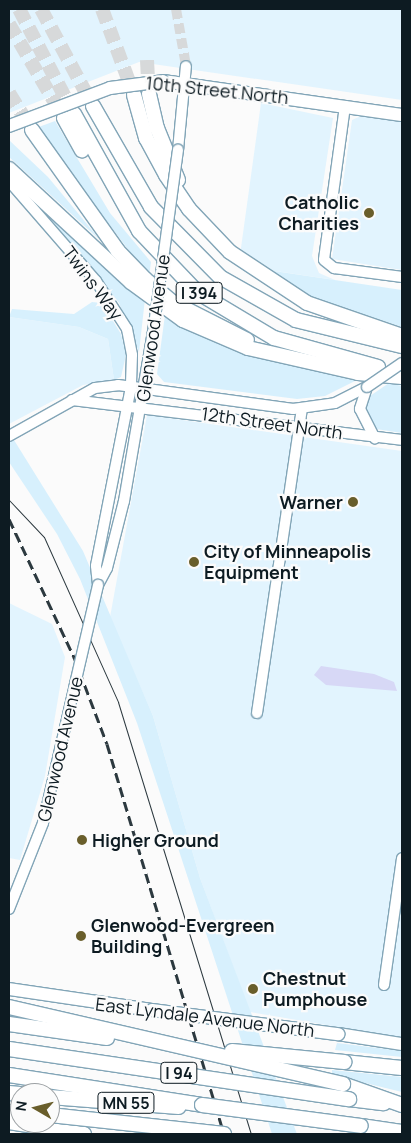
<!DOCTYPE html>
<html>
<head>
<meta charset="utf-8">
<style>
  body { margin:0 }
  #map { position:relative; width:411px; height:1143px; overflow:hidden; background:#fbfbfb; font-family:Manrope,sans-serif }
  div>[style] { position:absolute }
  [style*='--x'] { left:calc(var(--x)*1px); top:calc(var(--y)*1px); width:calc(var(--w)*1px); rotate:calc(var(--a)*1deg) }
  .built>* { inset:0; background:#e2f4fe }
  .green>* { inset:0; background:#d7f0fd }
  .water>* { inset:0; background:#d7d8f6 }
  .minor-tunnel>* { height:10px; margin-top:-5px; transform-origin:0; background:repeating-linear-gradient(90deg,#d7d9da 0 10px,transparent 0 15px) }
  .highway-tunnel>* { height:14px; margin-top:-7px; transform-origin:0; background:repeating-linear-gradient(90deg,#d7d9da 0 14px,transparent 0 21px) }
  .roads { filter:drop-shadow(1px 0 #82a5b7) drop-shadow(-1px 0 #82a5b7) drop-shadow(0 1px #82a5b7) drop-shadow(0 -1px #82a5b7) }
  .minor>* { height:10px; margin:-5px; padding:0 5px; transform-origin:5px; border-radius:5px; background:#fff }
  .major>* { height:12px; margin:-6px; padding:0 6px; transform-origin:6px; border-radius:6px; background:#fff }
  .highway>* { height:14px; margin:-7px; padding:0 7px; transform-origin:7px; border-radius:7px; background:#fff }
  .tram>* { height:1px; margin:-0.5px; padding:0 0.5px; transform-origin:0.5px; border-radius:0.5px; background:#2c393f }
  .rail>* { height:3px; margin-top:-1.5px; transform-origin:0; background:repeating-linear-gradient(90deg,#2c393f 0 10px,transparent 0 15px) }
  .bridges { filter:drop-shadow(1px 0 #82a5b7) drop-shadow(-1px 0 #82a5b7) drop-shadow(0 1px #82a5b7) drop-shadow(0 -1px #82a5b7) }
  .minor-bridge>* { height:10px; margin:-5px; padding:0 5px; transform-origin:5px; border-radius:5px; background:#fff }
  .major-bridge>* { height:12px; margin:-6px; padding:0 6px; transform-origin:6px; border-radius:6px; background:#fff }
  .highway-bridge>* { height:14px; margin:-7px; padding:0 7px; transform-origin:7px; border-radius:7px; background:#fff }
  .dots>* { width:14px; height:14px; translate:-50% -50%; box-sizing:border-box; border:2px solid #fbfbfb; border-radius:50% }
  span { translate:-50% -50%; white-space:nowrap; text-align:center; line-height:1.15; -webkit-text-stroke:4.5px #fbfbfb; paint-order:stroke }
  .shield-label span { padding:1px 4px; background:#fbfbfb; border:1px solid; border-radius:4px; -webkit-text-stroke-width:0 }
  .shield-label { font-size:16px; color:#0d1b22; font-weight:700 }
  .street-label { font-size:18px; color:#0d1b22 }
  .poi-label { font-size:18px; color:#0d1b22; font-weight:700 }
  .right { translate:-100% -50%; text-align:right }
  .left { translate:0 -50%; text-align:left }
  .frame { position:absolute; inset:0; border:10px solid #0d1b22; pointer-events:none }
  .north { position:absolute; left:10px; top:1083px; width:50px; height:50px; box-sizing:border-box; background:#fbfbfb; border:1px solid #9ca1a4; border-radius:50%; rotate:278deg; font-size:14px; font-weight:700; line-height:20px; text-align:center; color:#0d1b22 }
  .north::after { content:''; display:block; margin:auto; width:18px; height:22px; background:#695e2b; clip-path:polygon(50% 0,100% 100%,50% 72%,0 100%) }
</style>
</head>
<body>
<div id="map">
  <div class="built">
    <div style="clip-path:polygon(9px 9px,402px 9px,402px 100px,139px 62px,9px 113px)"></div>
    <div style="clip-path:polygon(261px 103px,333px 118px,312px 256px,319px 273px,335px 280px,275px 271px,272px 275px,240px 255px)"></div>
    <div style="clip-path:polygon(361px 116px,402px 121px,402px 270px,332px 259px,352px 120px)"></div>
    <div style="clip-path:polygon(9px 317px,79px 327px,108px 339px,114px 380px,83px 385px,9px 424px)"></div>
    <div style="clip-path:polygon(147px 415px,402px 451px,402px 1038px,250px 1012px,200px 878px,153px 716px,110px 617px)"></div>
    <div style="clip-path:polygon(9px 603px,52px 624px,65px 657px,45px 776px,20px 860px,9px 858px)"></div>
  </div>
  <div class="green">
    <div style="clip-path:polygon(55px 121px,110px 213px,151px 262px,149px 277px,36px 128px)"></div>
    <div style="clip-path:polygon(9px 140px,48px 177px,101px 241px,9px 157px)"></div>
    <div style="clip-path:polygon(31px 195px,145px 299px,139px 352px,119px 303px)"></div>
    <div style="clip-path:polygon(274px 271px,402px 290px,402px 327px,311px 297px,272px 275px)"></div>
    <div style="clip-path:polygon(92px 302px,102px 303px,121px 334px,126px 355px,121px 377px,114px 380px,108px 339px,79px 327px,9px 317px,12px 309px,74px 314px)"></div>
    <div style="clip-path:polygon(165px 315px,238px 351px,361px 378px,325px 396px,297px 399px,164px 382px,157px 374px)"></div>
    <div style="clip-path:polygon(389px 383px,402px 386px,402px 433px,376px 429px,365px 408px,370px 396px)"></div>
    <div style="clip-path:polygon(9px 432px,83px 551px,153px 716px,200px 878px,297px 1134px,272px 1134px,137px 723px,80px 579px,57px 534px,9px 462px)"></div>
    <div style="clip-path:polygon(337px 1043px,402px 1051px,402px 1057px,335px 1050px)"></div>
    <div style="clip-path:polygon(332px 1070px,402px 1077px,402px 1092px,332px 1075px)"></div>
  </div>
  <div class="water">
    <div style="clip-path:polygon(321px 666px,374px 674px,394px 682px,397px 691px,326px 685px,314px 675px)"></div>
  </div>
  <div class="minor-tunnel">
    <div style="--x:176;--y:9;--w:58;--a:80"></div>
  </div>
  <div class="highway-tunnel">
    <div style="--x:19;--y:9;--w:119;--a:62.4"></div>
    <div style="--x:41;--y:9;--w:110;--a:61.8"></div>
    <div style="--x:102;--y:9;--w:92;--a:69.6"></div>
    <div style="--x:9;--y:24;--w:109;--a:59.7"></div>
    <div style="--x:147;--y:60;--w:34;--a:87"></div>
    <div style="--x:9;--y:93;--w:44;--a:58.1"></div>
  </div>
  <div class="roads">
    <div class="minor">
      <div style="--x:345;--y:106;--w:155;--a:97.8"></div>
      <div style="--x:324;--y:260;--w:13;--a:39"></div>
      <div style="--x:334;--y:268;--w:69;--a:7.5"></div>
      <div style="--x:178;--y:150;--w:84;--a:-84.6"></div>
      <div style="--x:9;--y:181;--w:133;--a:49"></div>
      <div style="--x:96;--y:281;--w:57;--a:57.1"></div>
      <div style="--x:127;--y:329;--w:26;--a:79"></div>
      <div style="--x:132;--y:355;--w:32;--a:92"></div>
      <div style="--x:131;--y:387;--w:182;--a:101.1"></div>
      <div style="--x:96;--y:566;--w:19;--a:84"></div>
      <div style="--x:367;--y:387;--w:23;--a:108"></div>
      <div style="--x:360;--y:409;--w:33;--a:63"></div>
      <div style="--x:72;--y:400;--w:332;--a:6.9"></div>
      <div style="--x:9;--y:436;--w:98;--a:-29.2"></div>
      <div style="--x:95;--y:388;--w:23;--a:-7"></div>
      <div style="--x:118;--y:385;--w:177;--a:7.8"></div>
      <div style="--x:293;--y:409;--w:42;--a:-8.1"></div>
      <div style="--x:335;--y:403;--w:36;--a:-27"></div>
      <div style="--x:98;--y:585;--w:19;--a:-62"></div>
      <div style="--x:107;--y:568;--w:69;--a:-75.8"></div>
      <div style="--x:124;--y:501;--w:179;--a:-80.3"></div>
      <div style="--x:257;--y:713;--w:307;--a:-81.6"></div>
      <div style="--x:9;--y:909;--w:92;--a:-68.4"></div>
      <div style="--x:43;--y:823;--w:143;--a:-77"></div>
      <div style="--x:384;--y:985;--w:128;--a:-81.9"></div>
    </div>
    <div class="major">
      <div style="--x:163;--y:81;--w:241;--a:8.1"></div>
      <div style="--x:9;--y:989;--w:145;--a:8.4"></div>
      <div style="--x:338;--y:1034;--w:65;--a:8.9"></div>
    </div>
    <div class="highway">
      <div style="--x:149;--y:94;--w:35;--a:77"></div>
      <div style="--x:157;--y:128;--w:56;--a:68"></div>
      <div style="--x:134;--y:95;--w:45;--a:74.4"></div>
      <div style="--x:146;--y:138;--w:42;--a:61.6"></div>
      <div style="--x:166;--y:175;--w:41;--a:55.9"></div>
      <div style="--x:189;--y:209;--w:59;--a:46.4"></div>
      <div style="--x:230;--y:252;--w:92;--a:33.5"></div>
      <div style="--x:307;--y:303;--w:101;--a:19.2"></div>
      <div style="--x:93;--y:106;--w:116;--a:60.1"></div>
      <div style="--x:151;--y:207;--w:98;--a:45.4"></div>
      <div style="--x:220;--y:277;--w:87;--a:29.5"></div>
      <div style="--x:296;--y:320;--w:109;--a:13.8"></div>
      <div style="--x:74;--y:114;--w:134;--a:60.9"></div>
      <div style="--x:139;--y:231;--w:84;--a:46.4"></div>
      <div style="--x:197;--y:292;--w:90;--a:30.9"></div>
      <div style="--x:274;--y:338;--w:108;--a:15.6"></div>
      <div style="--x:64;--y:118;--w:37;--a:61"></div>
      <div style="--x:32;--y:130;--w:148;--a:54.6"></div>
      <div style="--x:118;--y:251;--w:39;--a:46"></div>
      <div style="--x:145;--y:279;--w:35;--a:40"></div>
      <div style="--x:172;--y:302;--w:84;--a:26.9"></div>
      <div style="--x:9;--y:169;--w:166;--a:42.8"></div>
      <div style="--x:131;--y:282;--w:64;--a:36.2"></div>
      <div style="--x:183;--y:320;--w:71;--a:23.3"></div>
      <div style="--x:248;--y:348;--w:113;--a:12.8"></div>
      <div style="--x:358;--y:373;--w:44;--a:5.2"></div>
      <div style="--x:344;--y:1062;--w:58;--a:5.9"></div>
      <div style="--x:9;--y:1075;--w:195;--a:8.8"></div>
      <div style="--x:343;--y:1084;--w:63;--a:19.6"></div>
      <div style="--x:9;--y:1093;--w:11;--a:5"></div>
      <div style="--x:50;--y:1097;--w:129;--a:4.4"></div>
      <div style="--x:349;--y:1099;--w:35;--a:7"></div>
      <div style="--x:9;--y:1112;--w:11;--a:5"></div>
      <div style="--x:9;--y:1122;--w:76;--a:9.1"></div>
      <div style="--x:361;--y:1126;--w:41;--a:8.3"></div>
    </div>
  </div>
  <div class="tram">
    <div style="--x:9;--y:500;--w:51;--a:46.6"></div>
    <div style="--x:44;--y:537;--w:181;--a:65.8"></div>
    <div style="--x:118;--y:702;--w:452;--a:72.9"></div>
  </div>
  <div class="rail">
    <div style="--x:9;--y:519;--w:153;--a:64.8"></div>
    <div style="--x:74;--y:657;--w:93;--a:69.2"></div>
    <div style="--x:107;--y:744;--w:407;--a:73.3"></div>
  </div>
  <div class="bridges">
    <div class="minor-bridge">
      <div style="--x:154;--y:325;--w:177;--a:-82.2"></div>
      <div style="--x:367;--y:387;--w:42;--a:-34.4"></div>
      <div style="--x:75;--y:684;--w:102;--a:-76.9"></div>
    </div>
    <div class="major-bridge">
      <div style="--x:9;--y:126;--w:108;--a:-20.6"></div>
      <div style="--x:110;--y:88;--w:53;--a:-7.5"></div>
      <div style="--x:152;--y:1010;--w:188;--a:7.4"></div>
    </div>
    <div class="highway-bridge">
      <div style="--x:9;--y:1007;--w:343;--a:13"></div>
      <div style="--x:9;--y:1024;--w:99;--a:8.1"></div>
      <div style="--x:9;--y:1049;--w:344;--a:8.4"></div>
      <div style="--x:232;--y:1051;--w:113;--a:5.6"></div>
      <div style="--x:202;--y:1105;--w:160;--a:7.5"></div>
      <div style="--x:50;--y:1115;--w:175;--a:6.2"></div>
    </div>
  </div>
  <div class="dots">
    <div style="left:369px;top:213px;background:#695e2b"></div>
    <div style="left:353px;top:502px;background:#695e2b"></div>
    <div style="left:194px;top:562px;background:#695e2b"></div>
    <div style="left:82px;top:840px;background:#695e2b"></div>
    <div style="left:81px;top:936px;background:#695e2b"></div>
    <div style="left:253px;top:989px;background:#695e2b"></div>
  </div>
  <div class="shield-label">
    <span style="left:199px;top:293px">I 394</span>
    <span style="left:179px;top:1073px">I 94</span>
    <span style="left:126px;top:1103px">MN 55</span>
  </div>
  <div class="street-label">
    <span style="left:217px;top:90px;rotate:6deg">10th Street North</span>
    <span style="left:93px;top:283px;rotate:53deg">Twins Way</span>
    <span style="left:153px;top:328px;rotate:-82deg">Glenwood Avenue</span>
    <span style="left:272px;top:423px;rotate:8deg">12th Street North</span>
    <span style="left:60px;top:749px;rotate:-77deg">Glenwood Avenue</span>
    <span style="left:205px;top:1017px;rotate:7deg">East Lyndale Avenue North</span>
  </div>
  <div class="poi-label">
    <span class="right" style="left:359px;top:213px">Catholic<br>Charities</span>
    <span class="right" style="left:343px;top:502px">Warner</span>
    <span class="left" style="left:204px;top:562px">City of Minneapolis<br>Equipment</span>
    <span class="left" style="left:92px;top:840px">Higher Ground</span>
    <span class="left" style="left:91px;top:936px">Glenwood-Evergreen<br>Building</span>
    <span class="left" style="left:263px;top:989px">Chestnut<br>Pumphouse</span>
  </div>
  <div class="frame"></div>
  <div class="north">N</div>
</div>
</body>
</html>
